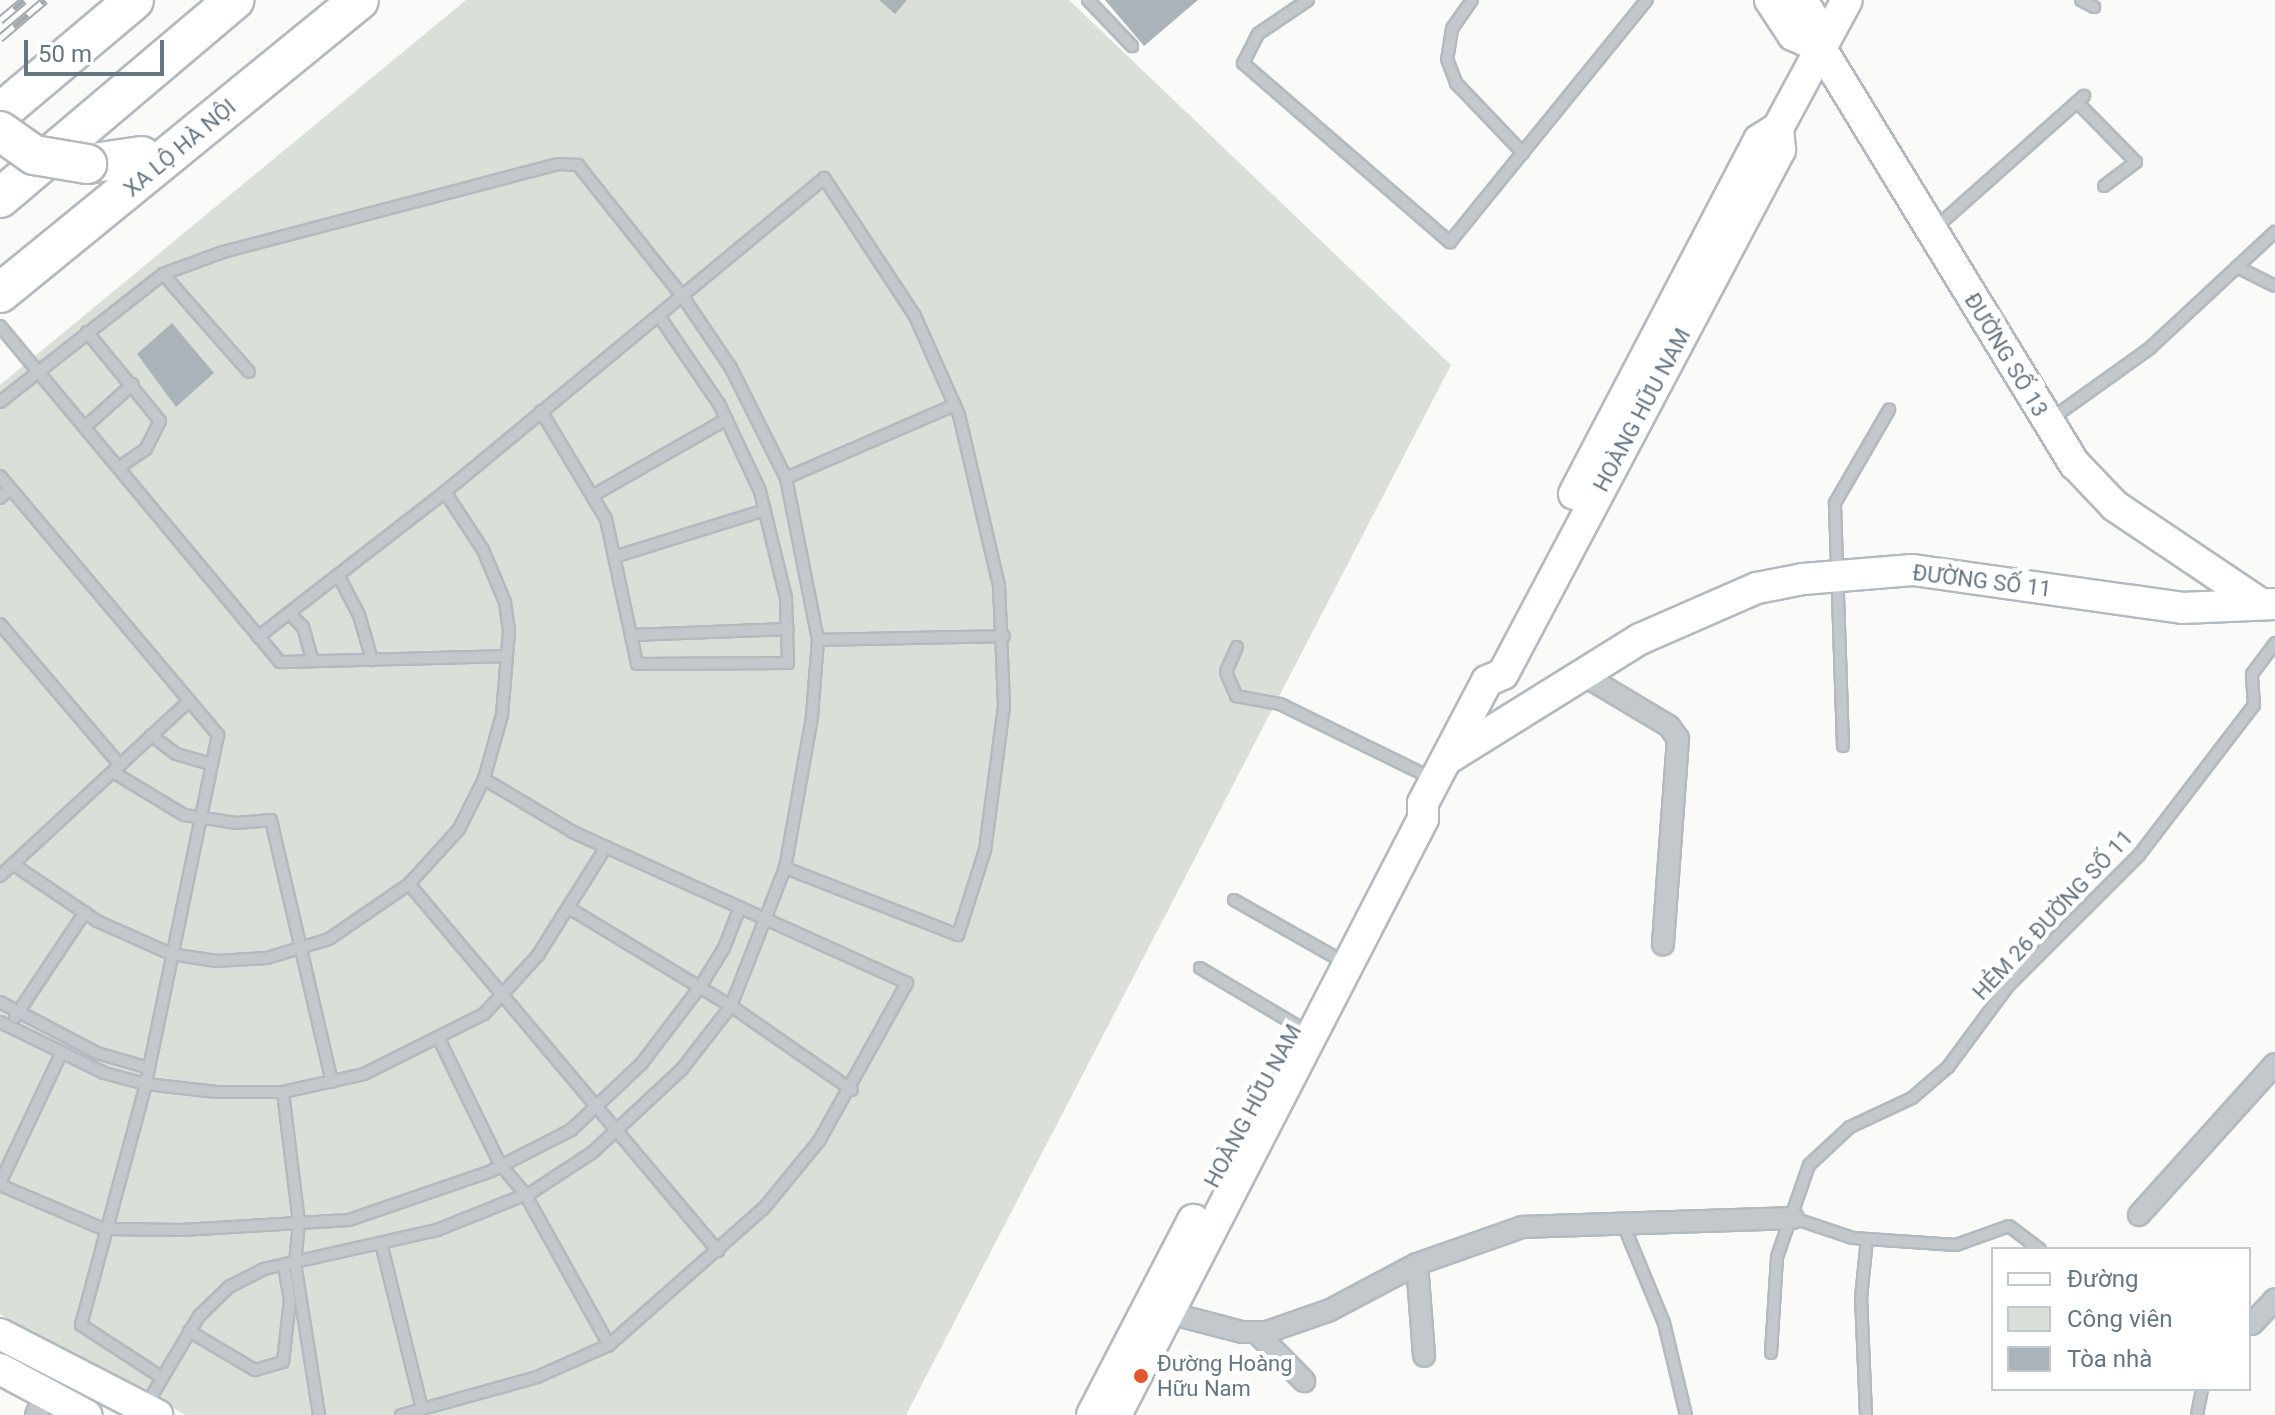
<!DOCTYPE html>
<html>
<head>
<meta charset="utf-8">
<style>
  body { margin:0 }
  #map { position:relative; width:2275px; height:1415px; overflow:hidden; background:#fafaf8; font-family:Roboto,sans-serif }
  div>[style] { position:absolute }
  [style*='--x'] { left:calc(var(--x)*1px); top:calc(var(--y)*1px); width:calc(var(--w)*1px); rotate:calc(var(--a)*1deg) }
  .green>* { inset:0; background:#dadfd7 }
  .building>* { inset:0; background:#aab3b9 }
  .roads { filter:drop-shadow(2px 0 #b3babf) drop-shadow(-2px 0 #b3babf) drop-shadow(0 2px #b3babf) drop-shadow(0 -2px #b3babf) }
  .lane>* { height:10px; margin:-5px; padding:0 5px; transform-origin:5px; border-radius:5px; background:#c3c8cc }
  .street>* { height:20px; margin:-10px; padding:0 10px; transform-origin:10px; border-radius:10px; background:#c3c8cc }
  .secondary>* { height:30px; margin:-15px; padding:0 15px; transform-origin:15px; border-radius:15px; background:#fff }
  .highway>* { height:38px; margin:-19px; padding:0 19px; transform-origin:19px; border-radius:19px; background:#fff }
  .rail>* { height:9px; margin-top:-4.5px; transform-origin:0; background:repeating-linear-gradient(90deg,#fff 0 18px,#a2aab0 0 36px); box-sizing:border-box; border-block:2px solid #a2aab0 }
  .bridges { filter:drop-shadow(2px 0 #b4b9bd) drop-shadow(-2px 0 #b4b9bd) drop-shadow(0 2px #b4b9bd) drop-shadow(0 -2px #b4b9bd) }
  .highway-bridge>* { height:38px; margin:-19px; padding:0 19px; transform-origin:19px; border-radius:19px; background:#fff }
  .dots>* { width:22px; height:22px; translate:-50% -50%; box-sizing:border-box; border:4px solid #fff; border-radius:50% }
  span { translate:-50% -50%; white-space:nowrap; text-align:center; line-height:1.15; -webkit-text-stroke:8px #fff; paint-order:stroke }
  .street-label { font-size:22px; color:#657683 }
  .poi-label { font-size:22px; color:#657683 }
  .left { translate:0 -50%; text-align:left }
  .legend { position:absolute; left:1991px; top:1247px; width:260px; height:144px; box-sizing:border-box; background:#fff; border:2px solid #c1c8cd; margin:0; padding:10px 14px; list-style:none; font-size:24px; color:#657683 }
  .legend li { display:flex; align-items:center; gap:16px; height:40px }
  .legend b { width:40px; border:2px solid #c1c8cd }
  .scale { position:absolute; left:24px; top:40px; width:140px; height:36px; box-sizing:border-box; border:4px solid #657683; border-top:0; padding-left:10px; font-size:24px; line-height:28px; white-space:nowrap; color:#657683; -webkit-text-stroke:6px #fff; paint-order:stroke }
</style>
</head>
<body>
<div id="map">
  <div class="green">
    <div style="clip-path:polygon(466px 0,1069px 0,1451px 365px,906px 1415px,186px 1415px,0 1314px,0 385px)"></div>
  </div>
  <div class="building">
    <div style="clip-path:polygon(879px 0,907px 0,895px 14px)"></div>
    <div style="clip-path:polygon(1105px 0,1198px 0,1144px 46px)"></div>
    <div style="clip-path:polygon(172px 323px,214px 373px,176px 407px,137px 354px)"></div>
  </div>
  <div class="roads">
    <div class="lane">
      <div style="--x:1088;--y:0;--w:64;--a:46.3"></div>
      <div style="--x:1308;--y:0;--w:60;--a:145.8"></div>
      <div style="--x:1258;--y:34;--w:33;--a:117"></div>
      <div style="--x:1243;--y:63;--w:274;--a:40.9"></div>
      <div style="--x:1450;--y:242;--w:312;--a:-50.9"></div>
      <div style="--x:1472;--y:0;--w:35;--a:125"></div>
      <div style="--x:1452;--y:29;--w:30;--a:99"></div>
      <div style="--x:1447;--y:59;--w:26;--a:69"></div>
      <div style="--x:1456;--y:83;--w:97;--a:46.3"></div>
      <div style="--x:2081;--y:0;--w:15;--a:28"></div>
      <div style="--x:2077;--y:102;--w:84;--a:45.5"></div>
      <div style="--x:2136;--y:162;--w:40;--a:143"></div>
      <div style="--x:1933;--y:230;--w:202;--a:-41.6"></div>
      <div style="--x:2237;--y:267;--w:42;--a:26.6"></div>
      <div style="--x:163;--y:274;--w:130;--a:48.7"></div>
      <div style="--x:0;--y:326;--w:437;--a:50.2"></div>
      <div style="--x:280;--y:662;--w:225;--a:-1.5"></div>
      <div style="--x:87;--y:332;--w:115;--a:50.6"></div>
      <div style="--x:160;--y:421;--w:31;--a:117"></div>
      <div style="--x:146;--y:449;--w:32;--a:146"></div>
      <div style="--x:0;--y:402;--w:207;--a:-38.1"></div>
      <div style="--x:163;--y:274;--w:64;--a:-20.1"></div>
      <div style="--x:223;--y:252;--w:347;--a:-14.7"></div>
      <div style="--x:559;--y:164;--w:19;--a:3"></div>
      <div style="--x:578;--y:165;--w:169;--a:51.5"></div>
      <div style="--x:683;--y:297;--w:86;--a:55.9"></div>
      <div style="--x:731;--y:368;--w:123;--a:63.4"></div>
      <div style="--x:786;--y:478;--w:165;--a:78.8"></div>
      <div style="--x:818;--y:640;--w:77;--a:94.5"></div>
      <div style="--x:812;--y:717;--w:153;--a:100.1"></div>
      <div style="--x:785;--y:868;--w:148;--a:111.4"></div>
      <div style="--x:731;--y:1006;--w:80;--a:127.9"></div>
      <div style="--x:682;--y:1069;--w:122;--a:137"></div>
      <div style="--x:593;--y:1152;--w:73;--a:146.7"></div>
      <div style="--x:532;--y:1192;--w:102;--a:158.2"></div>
      <div style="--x:437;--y:1230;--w:177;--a:167.3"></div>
      <div style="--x:264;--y:1269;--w:38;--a:153"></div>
      <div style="--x:230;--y:1286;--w:43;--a:135.9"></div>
      <div style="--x:199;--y:1316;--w:102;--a:120.6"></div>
      <div style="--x:541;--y:411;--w:126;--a:59"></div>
      <div style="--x:606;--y:519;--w:148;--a:77.9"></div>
      <div style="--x:637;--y:664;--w:151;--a:-0.4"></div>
      <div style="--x:788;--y:663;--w:65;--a:-91.8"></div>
      <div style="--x:786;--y:598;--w:110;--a:-103.7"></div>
      <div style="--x:760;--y:491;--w:96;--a:-115.2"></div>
      <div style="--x:719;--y:404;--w:107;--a:-124.3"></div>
      <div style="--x:2051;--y:419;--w:122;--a:-35.6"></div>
      <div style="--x:2150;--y:348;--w:171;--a:-42.9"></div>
      <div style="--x:85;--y:427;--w:64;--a:-41.9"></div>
      <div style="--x:0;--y:476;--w:339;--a:49.9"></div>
      <div style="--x:218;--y:735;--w:356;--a:101.7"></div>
      <div style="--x:146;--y:1084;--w:250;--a:105.1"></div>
      <div style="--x:81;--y:1325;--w:95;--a:33"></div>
      <div style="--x:786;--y:478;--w:184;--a:-23.4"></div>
      <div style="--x:592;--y:496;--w:155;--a:-29.7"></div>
      <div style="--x:0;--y:498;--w:13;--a:-42"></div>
      <div style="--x:617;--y:556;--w:155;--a:-17.3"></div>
      <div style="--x:338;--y:575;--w:45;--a:62.3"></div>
      <div style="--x:359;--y:615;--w:47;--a:73.9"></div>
      <div style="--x:289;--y:613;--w:20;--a:45"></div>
      <div style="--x:303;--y:627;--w:35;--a:74"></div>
      <div style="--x:0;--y:624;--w:185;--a:49.6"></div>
      <div style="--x:632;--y:635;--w:156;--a:-2.2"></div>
      <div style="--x:258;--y:637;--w:237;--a:-37.8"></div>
      <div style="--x:445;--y:492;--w:492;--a:-39.6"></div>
      <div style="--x:824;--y:178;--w:165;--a:56.6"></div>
      <div style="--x:915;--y:316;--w:108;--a:66"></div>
      <div style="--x:959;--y:415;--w:175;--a:76.8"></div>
      <div style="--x:999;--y:585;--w:121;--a:87.6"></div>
      <div style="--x:1004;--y:706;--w:145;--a:97.5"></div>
      <div style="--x:985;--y:850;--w:89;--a:107.6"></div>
      <div style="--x:958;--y:935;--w:186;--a:-158.8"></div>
      <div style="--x:818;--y:640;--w:186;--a:-1.2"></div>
      <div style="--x:1237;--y:647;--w:27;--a:114"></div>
      <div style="--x:1226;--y:672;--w:26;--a:67"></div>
      <div style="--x:1236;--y:696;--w:45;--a:10.3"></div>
      <div style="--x:1280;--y:704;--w:168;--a:26.1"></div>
      <div style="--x:151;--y:735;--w:31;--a:37"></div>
      <div style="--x:176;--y:754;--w:36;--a:16"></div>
      <div style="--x:1843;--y:746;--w:243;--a:-91.9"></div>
      <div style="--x:1835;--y:503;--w:108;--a:-59.9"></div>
      <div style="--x:113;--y:772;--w:83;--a:31.2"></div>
      <div style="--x:184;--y:815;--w:54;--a:8.6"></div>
      <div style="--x:237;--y:823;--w:34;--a:-5"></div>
      <div style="--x:271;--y:820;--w:269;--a:76.9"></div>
      <div style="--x:14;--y:865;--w:100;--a:34"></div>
      <div style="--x:97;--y:921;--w:81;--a:24"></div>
      <div style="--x:171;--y:954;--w:46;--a:8.8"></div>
      <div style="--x:216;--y:961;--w:51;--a:-3.4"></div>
      <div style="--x:267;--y:958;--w:65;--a:-17"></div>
      <div style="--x:329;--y:939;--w:97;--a:-34.5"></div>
      <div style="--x:409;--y:884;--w:74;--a:-47.7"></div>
      <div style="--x:459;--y:829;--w:56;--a:-63.4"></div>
      <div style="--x:484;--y:779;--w:66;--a:-74.3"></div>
      <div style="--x:502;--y:715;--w:84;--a:-85.2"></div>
      <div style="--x:509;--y:631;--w:29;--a:-98"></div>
      <div style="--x:505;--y:602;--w:56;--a:-112.9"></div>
      <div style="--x:483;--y:550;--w:69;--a:-123.2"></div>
      <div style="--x:0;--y:876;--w:258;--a:-42.8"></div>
      <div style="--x:409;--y:884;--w:480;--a:49.9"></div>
      <div style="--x:1234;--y:900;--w:114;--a:29.5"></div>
      <div style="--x:569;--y:908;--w:189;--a:31.2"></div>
      <div style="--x:731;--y:1006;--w:147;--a:34.8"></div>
      <div style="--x:1200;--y:968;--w:112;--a:30.7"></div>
      <div style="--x:0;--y:1002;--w:110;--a:27.7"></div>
      <div style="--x:97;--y:1053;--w:54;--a:16.1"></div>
      <div style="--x:15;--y:1017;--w:126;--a:-56.3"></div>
      <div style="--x:0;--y:1022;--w:116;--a:26.1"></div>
      <div style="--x:104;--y:1073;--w:43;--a:14.7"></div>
      <div style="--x:146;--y:1084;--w:71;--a:6.4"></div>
      <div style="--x:217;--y:1092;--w:66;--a:0"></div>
      <div style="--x:283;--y:1092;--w:83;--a:-12.5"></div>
      <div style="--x:364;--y:1074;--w:134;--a:-26.6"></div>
      <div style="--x:484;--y:1014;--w:80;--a:-47.5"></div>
      <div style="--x:538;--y:955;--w:128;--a:-57.8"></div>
      <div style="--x:438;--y:1037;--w:141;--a:64"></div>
      <div style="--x:500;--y:1164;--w:39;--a:50"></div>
      <div style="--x:525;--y:1194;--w:173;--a:60.9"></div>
      <div style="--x:283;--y:1092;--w:132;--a:83"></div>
      <div style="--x:299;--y:1223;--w:40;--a:95.7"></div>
      <div style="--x:295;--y:1263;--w:154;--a:81"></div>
      <div style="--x:0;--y:1183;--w:143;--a:-64.7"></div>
      <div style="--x:0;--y:1185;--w:112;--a:23.1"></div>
      <div style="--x:103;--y:1229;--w:79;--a:0.7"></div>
      <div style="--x:182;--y:1230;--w:167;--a:-3.4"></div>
      <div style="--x:349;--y:1220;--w:150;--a:-19"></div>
      <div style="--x:491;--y:1171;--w:90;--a:-27.1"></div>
      <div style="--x:571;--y:1130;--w:98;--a:-43.3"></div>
      <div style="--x:642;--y:1063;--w:96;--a:-52.7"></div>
      <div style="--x:700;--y:987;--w:46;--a:-58.4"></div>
      <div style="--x:724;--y:948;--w:44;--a:-68.7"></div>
      <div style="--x:1793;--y:1218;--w:63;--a:18.4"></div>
      <div style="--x:1853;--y:1238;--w:103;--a:3.9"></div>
      <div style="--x:1956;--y:1245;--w:56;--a:-19.7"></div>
      <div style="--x:2009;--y:1226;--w:39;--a:37"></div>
      <div style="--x:1623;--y:1224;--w:107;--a:67.5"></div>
      <div style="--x:1664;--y:1323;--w:95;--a:76.6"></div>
      <div style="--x:381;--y:1243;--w:171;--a:76.1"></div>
      <div style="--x:189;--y:1331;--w:77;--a:30.6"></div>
      <div style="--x:255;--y:1370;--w:29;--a:-16"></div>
      <div style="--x:283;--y:1362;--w:62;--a:-83.6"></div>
      <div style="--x:290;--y:1300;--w:36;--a:-100"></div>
      <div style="--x:1771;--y:1353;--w:96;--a:-86.4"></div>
      <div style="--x:1777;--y:1257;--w:97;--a:-70.8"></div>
      <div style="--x:1809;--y:1165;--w:56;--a:-42.8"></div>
      <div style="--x:1850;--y:1127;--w:68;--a:-25.1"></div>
      <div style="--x:1912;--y:1098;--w:48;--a:-40.7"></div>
      <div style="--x:1948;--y:1067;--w:102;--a:-53.4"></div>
      <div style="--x:2009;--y:985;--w:184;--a:-45"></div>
      <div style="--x:2139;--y:855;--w:189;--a:-52.5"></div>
      <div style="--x:2254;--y:705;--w:31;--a:-94"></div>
      <div style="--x:2252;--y:674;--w:39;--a:-53"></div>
      <div style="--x:401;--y:1415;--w:141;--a:-15.6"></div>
      <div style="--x:537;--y:1377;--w:79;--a:-24"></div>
      <div style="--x:609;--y:1345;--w:207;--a:-41.5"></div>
      <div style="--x:764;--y:1208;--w:87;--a:-50.6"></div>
      <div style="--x:819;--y:1141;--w:181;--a:-60.9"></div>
      <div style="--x:907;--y:983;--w:367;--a:-155.7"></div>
      <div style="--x:573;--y:832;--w:104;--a:-149.2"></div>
      <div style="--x:1866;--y:1415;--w:117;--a:-92.4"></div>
      <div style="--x:1861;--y:1298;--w:59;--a:-84.2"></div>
      <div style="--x:2197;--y:1415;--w:26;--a:-79"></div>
    </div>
    <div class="street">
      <div style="--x:1580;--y:673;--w:104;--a:30.8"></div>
      <div style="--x:1669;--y:726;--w:16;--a:55"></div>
      <div style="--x:1678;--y:739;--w:206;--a:94.2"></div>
      <div style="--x:2139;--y:1215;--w:203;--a:-48"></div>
      <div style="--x:1417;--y:1264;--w:92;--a:85.6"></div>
      <div style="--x:1169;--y:1313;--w:75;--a:14.6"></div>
      <div style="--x:1242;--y:1332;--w:25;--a:0"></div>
      <div style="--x:1267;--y:1332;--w:67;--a:-19.2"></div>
      <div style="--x:1330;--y:1310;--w:98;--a:-27.9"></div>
      <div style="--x:1417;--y:1264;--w:111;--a:-19.4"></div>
      <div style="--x:1522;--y:1227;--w:271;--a:-1.9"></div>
      <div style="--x:2252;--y:1324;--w:34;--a:-47"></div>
      <div style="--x:1256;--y:1332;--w:69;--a:45.6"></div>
      <div style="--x:36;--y:1415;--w:24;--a:-66"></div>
    </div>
    <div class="secondary">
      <div style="--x:1770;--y:0;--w:42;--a:56.7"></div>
      <div style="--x:1793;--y:35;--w:30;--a:24"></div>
      <div style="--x:1802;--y:0;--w:23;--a:59"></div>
      <div style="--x:1814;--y:20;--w:28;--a:77"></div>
      <div style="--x:1820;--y:47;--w:489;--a:58.6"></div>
      <div style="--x:2075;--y:464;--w:58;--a:46.4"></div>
      <div style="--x:2115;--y:506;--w:172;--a:33.9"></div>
      <div style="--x:1574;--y:494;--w:399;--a:-62.4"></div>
      <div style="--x:1759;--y:140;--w:22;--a:-32"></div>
      <div style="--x:1447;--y:759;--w:227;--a:-31.9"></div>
      <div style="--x:1640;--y:639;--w:128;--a:-23.6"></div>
      <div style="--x:1757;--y:588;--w:47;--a:-11.1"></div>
      <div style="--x:1803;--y:579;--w:110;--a:-4.7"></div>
      <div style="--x:1913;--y:570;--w:272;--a:8"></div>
      <div style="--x:2182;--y:608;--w:93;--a:-2.5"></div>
      <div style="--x:0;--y:1334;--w:177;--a:27.3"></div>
      <div style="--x:0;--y:1369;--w:98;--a:28.1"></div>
      <div style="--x:1092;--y:1415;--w:220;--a:-62.6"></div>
      <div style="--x:1116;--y:1415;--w:670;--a:-62.75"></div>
      <div style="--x:1423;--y:819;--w:16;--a:-90"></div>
      <div style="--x:1423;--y:803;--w:138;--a:-62.3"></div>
      <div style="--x:1487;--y:681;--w:17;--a:-24"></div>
      <div style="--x:1503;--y:674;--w:593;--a:-62.14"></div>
      <div style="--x:1780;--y:150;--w:22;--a:-95"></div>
      <div style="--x:1778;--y:128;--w:145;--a:-61.7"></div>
    </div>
    <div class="highway">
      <div style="--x:0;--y:113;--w:175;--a:-40.1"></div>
      <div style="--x:87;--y:164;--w:55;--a:-8.4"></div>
      <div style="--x:0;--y:198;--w:307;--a:-40.2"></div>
      <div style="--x:0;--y:293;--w:463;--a:-39.2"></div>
    </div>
  </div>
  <div class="rail">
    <div style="--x:0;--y:20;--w:31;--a:-40"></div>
    <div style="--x:0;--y:38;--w:59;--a:-40.2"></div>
  </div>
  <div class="bridges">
    <div class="highway-bridge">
      <div style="--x:0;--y:131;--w:42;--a:35.2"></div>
      <div style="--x:34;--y:155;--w:54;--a:9.6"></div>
    </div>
  </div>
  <div class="dots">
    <div style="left:1141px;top:1376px;background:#e4572e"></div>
  </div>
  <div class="street-label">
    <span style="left:180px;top:148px;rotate:-40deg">XA LỘ HÀ NỘI</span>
    <span style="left:2006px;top:355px;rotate:59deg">ĐƯỜNG SỐ 13</span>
    <span style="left:1642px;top:410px;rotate:-62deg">HOÀNG HỮU NAM</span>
    <span style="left:1982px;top:581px;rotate:7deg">ĐƯỜNG SỐ 11</span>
    <span style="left:2053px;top:915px;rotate:-47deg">HẺM 26 ĐƯỜNG SỐ 11</span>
    <span style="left:1253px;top:1106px;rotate:-62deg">HOÀNG HỮU NAM</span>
  </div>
  <div class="poi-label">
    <span class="left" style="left:1157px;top:1376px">Đường Hoàng<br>Hữu Nam</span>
  </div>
  <ul class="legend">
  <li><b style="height:10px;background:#fff"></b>Đường</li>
  <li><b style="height:22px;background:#dadfd7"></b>Công viên</li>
  <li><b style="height:22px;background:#aab3b9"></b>Tòa nhà</li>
  </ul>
  <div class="scale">50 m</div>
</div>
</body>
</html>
